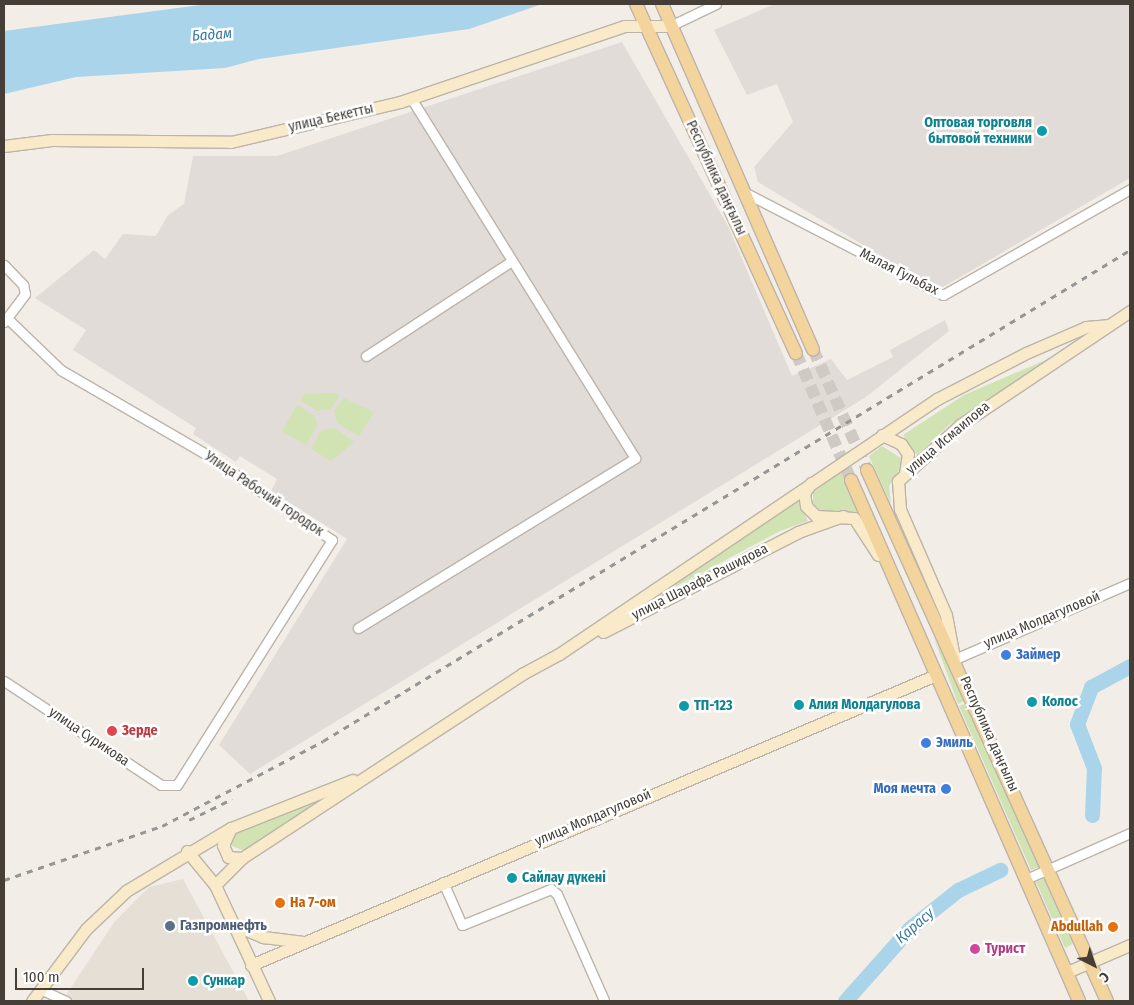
<!DOCTYPE html>
<html>
<head>
<meta charset="utf-8">
<style>
  body { margin:0 }
  #map { position:relative; width:1134px; height:1005px; overflow:hidden; background:#f2ede7; font-family:"Fira Sans Condensed",sans-serif }
  div>[style] { position:absolute }
  [style*='--x'] { left:calc(var(--x)*1px); top:calc(var(--y)*1px); width:calc(var(--w)*1px); rotate:calc(var(--a)*1deg) }
  .residential>* { inset:0; background:#e5dfd5 }
  .industrial>* { inset:0; background:#e1dcd8 }
  .green>* { inset:0; background:#d1e2b3 }
  .water>* { inset:0; background:#a9d4e9 }
  .river>* { height:15px; margin:-7.5px; padding:0 7.5px; transform-origin:7.5px; border-radius:7.5px; background:#a9d4e9 }
  .primary-tunnel>* { height:12px; margin-top:-6px; transform-origin:0; background:repeating-linear-gradient(90deg,#cfcac4 0 12px,transparent 0 18px) }
  .roads { filter:drop-shadow(1px 0 #bcb4aa) drop-shadow(-1px 0 #bcb4aa) drop-shadow(0 1px #bcb4aa) drop-shadow(0 -1px #bcb4aa) }
  .street>* { height:9px; margin:-4.5px; padding:0 4.5px; transform-origin:4.5px; border-radius:4.5px; background:#fff }
  .secondary>* { height:11px; margin:-5.5px; padding:0 5.5px; transform-origin:5.5px; border-radius:5.5px; background:#f9eac9 }
  .primary>* { height:12px; margin:-6px; padding:0 6px; transform-origin:6px; border-radius:6px; background:#f4d49d }
  .rail>* { height:2.5px; margin-top:-1.25px; transform-origin:0; background:repeating-linear-gradient(90deg,#959595 0 6px,transparent 0 12px) }
  .dots>* { width:14px; height:14px; translate:-50% -50%; box-sizing:border-box; border:2px solid #fff; border-radius:50% }
  span { translate:-50% -50%; white-space:nowrap; text-align:center; line-height:1.15; -webkit-text-stroke:5px #fff; paint-order:stroke }
  .street-label { font-size:14px; color:#443e37 }
  .culture-label { font-size:14px; color:#0d838f; font-weight:700 }
  .right { translate:-100% -50%; text-align:right }
  .left { translate:0 -50%; text-align:left }
  .shop-label { font-size:14px; color:#366cbe; font-weight:700 }
  .health-label { font-size:14px; color:#be3a42; font-weight:700 }
  .food-label { font-size:14px; color:#c56008; font-weight:700 }
  .service-label { font-size:14px; color:#4e5e75; font-weight:700 }
  .hotel-label { font-size:14px; color:#b23c85; font-weight:700 }
  .water-label { font-size:15px; color:#387b9e; font-style:italic }
  .frame { position:absolute; inset:0; border:5px solid #443e37; pointer-events:none }
  .north { position:absolute; left:1069px; top:940px; width:50px; height:50px; -webkit-text-stroke:4px #fff; paint-order:stroke; rotate:139deg; font-size:14px; font-weight:700; line-height:20px; text-align:center; color:#443e37 }
  .north::after { content:''; display:block; margin:auto; width:18px; height:22px; background:#443e37; clip-path:polygon(50% 0,100% 100%,50% 72%,0 100%) }
  .scale { position:absolute; left:15px; top:968px; width:129px; height:22px; box-sizing:border-box; border:2px solid #443e37; border-top:0; padding-left:6px; font-size:15px; line-height:18px; white-space:nowrap; color:#443e37; -webkit-text-stroke:4px #fff; paint-order:stroke }
</style>
</head>
<body>
<div id="map">
  <div class="residential">
    <div style="clip-path:polygon(183px 879px,249px 1001px,62px 1001px,115px 921px,149px 887px)"></div>
  </div>
  <div class="industrial">
    <div style="clip-path:polygon(775px 4px,1130px 4px,1130px 178px,938px 290px,758px 182px,754px 167px,793px 122px,777px 84px,747px 95px,714px 30px)"></div>
    <div style="clip-path:polygon(622px 42px,728px 226px,792px 376px,831px 359px,847px 380px,893px 357px,890px 350px,945px 320px,949px 331px,866px 397px,250px 774px,219px 745px,347px 539px,271px 491px,277px 479px,240px 456px,236px 462px,193px 434px,196px 428px,73px 350px,86px 330px,35px 298px,94px 250px,105px 259px,123px 234px,156px 236px,168px 215px,184px 204px,193px 156px,277px 156px)"></div>
  </div>
  <div class="green">
    <div style="clip-path:polygon(1071px 349px,949px 425px,917px 455px,903px 435px,964px 395px)"></div>
    <div style="clip-path:polygon(335px 393px,339px 395px,331px 409px,318px 411px,300px 400px,305px 394px)"></div>
    <div style="clip-path:polygon(344px 398px,374px 412px,359px 436px,337px 423px,334px 411px)"></div>
    <div style="clip-path:polygon(297px 405px,315px 416px,317px 426px,306px 445px,282px 431px)"></div>
    <div style="clip-path:polygon(335px 428px,354px 442px,331px 461px,311px 449px,322px 430px)"></div>
    <div style="clip-path:polygon(882px 446px,901px 458px,901px 467px,889px 486px,891px 504px,869px 456px)"></div>
    <div style="clip-path:polygon(844px 470px,871px 528px,856px 513px,820px 510px,813px 503px,813px 492px)"></div>
    <div style="clip-path:polygon(797px 500px,808px 521px,780px 531px,662px 594px)"></div>
    <div style="clip-path:polygon(934px 638px,966px 700px,958px 704px)"></div>
    <div style="clip-path:polygon(967px 703px,1039px 867px,1031px 870px,959px 706px)"></div>
    <div style="clip-path:polygon(347px 785px,245px 851px,232px 846px,229px 841px,235px 832px)"></div>
    <div style="clip-path:polygon(1044px 878px,1073px 944px,1065px 948px,1036px 882px)"></div>
  </div>
  <div class="water">
    <div style="clip-path:polygon(208px 4px,542px 4px,469px 29px,259px 59px,225px 68px,76px 77px,4px 94px,4px 31px)"></div>
  </div>
  <div class="river">
    <div style="--x:1092;--y:815;--w:47;--a:-87.6"></div>
    <div style="--x:1094;--y:768;--w:47;--a:-111.1"></div>
    <div style="--x:1077;--y:724;--w:40;--a:-69"></div>
    <div style="--x:1091;--y:687;--w:44;--a:-28.3"></div>
    <div style="--x:845;--y:1001;--w:98;--a:-48.3"></div>
    <div style="--x:910;--y:928;--w:61;--a:-38.4"></div>
    <div style="--x:958;--y:890;--w:47;--a:-25.5"></div>
  </div>
  <div class="primary-tunnel">
    <div style="--x:813;--y:349;--w:133;--a:65.9"></div>
    <div style="--x:796;--y:353;--w:138;--a:66.6"></div>
  </div>
  <div class="roads">
    <div class="street">
      <div style="--x:670;--y:26;--w:51;--a:-25.6"></div>
      <div style="--x:744;--y:192;--w:224;--a:27.4"></div>
      <div style="--x:943;--y:295;--w:215;--a:-29.5"></div>
      <div style="--x:4;--y:265;--w:28;--a:46"></div>
      <div style="--x:23;--y:285;--w:9;--a:77"></div>
      <div style="--x:25;--y:294;--w:35;--a:127"></div>
      <div style="--x:366;--y:356;--w:174;--a:-33.1"></div>
      <div style="--x:358;--y:628;--w:325;--a:-31.5"></div>
      <div style="--x:635;--y:458;--w:424;--a:-121.9"></div>
      <div style="--x:955;--y:659;--w:191;--a:-23.5"></div>
      <div style="--x:4;--y:681;--w:188;--a:33.5"></div>
      <div style="--x:161;--y:785;--w:16;--a:0"></div>
      <div style="--x:177;--y:785;--w:290;--a:-57.7"></div>
      <div style="--x:332;--y:540;--w:155;--a:-145.8"></div>
      <div style="--x:204;--y:453;--w:165;--a:-149.9"></div>
      <div style="--x:61;--y:370;--w:75;--a:-136.1"></div>
      <div style="--x:1026;--y:879;--w:114;--a:-23.9"></div>
      <div style="--x:443;--y:882;--w:47;--a:66.2"></div>
      <div style="--x:462;--y:925;--w:96;--a:-22"></div>
      <div style="--x:551;--y:889;--w:8;--a:40"></div>
      <div style="--x:557;--y:894;--w:116;--a:66.1"></div>
      <div style="--x:40;--y:989;--w:29;--a:25"></div>
    </div>
    <div class="secondary">
      <div style="--x:4;--y:146;--w:48;--a:-7.1"></div>
      <div style="--x:52;--y:140;--w:179;--a:0.6"></div>
      <div style="--x:231;--y:142;--w:174;--a:-13.3"></div>
      <div style="--x:400;--y:102;--w:237;--a:-18.7"></div>
      <div style="--x:624;--y:26;--w:46;--a:0"></div>
      <div style="--x:882;--y:435;--w:21;--a:25"></div>
      <div style="--x:901;--y:444;--w:12;--a:55"></div>
      <div style="--x:908;--y:454;--w:18;--a:99"></div>
      <div style="--x:811;--y:483;--w:12;--a:125"></div>
      <div style="--x:804;--y:493;--w:13;--a:81"></div>
      <div style="--x:806;--y:506;--w:14;--a:45"></div>
      <div style="--x:816;--y:516;--w:38;--a:3"></div>
      <div style="--x:854;--y:518;--w:44;--a:57"></div>
      <div style="--x:603;--y:632;--w:219;--a:-27.1"></div>
      <div style="--x:798;--y:532;--w:48;--a:-19.6"></div>
      <div style="--x:954;--y:657;--w:43;--a:-100.8"></div>
      <div style="--x:946;--y:615;--w:116;--a:-113.5"></div>
      <div style="--x:900;--y:509;--w:28;--a:-94"></div>
      <div style="--x:898;--y:481;--w:84;--a:-42.1"></div>
      <div style="--x:960;--y:425;--w:205;--a:-33.8"></div>
      <div style="--x:231;--y:828;--w:19;--a:115"></div>
      <div style="--x:223;--y:845;--w:13;--a:67"></div>
      <div style="--x:228;--y:857;--w:14;--a:4"></div>
      <div style="--x:187;--y:851;--w:44;--a:50.5"></div>
      <div style="--x:215;--y:885;--w:128;--a:65"></div>
      <div style="--x:215;--y:885;--w:38;--a:-45"></div>
      <div style="--x:242;--y:858;--w:335;--a:-33.3"></div>
      <div style="--x:522;--y:674;--w:42;--a:-28.4"></div>
      <div style="--x:559;--y:654;--w:456;--a:-34"></div>
      <div style="--x:937;--y:399;--w:100;--a:-27.3"></div>
      <div style="--x:1026;--y:353;--w:65;--a:-23.4"></div>
      <div style="--x:1086;--y:327;--w:21;--a:-5"></div>
      <div style="--x:232;--y:924;--w:34;--a:23"></div>
      <div style="--x:263;--y:937;--w:39;--a:7"></div>
      <div style="--x:251;--y:965;--w:744;--a:-22.95"></div>
      <div style="--x:1067;--y:972;--w:69;--a:-23.2"></div>
      <div style="--x:32;--y:1001;--w:90;--a:-53.1"></div>
      <div style="--x:86;--y:929;--w:55;--a:-43.5"></div>
      <div style="--x:126;--y:891;--w:122;--a:-31"></div>
      <div style="--x:231;--y:828;--w:131;--a:-21.5"></div>
    </div>
    <div class="primary">
      <div style="--x:636;--y:4;--w:384;--a:65.4"></div>
      <div style="--x:662;--y:4;--w:377;--a:66.4"></div>
      <div style="--x:867;--y:470;--w:583;--a:65.68"></div>
      <div style="--x:851;--y:480;--w:569;--a:66.36"></div>
    </div>
  </div>
  <div class="rail">
    <div style="--x:189;--y:820;--w:48;--a:-26"></div>
    <div style="--x:4;--y:880;--w:167;--a:-18.9"></div>
    <div style="--x:162;--y:826;--w:182;--a:-27.8"></div>
    <div style="--x:323;--y:741;--w:945;--a:-31.32"></div>
  </div>
  <div class="dots">
    <div style="left:1042px;top:131px;background:#0f9aa8"></div>
    <div style="left:1006px;top:655px;background:#3f7fe0"></div>
    <div style="left:1032px;top:702px;background:#0f9aa8"></div>
    <div style="left:799px;top:705px;background:#0f9aa8"></div>
    <div style="left:684px;top:706px;background:#0f9aa8"></div>
    <div style="left:112px;top:731px;background:#e0444e"></div>
    <div style="left:926px;top:743px;background:#3f7fe0"></div>
    <div style="left:946px;top:789px;background:#3f7fe0"></div>
    <div style="left:512px;top:878px;background:#0f9aa8"></div>
    <div style="left:280px;top:903px;background:#e8710a"></div>
    <div style="left:170px;top:926px;background:#5c6f8a"></div>
    <div style="left:1113px;top:927px;background:#e8710a"></div>
    <div style="left:975px;top:949px;background:#d1479c"></div>
    <div style="left:193px;top:981px;background:#0f9aa8"></div>
  </div>
  <div class="street-label">
    <span style="left:331px;top:118px;rotate:-13deg">улица Бекетты</span>
    <span style="left:716px;top:178px;rotate:65deg">Республика даңғылы</span>
    <span style="left:899px;top:272px;rotate:27deg">Малая Гульбах</span>
    <span style="left:948px;top:438px;rotate:-40deg">улица Исмаилова</span>
    <span style="left:264px;top:494px;rotate:34deg">Улица Рабочий городок</span>
    <span style="left:700px;top:582px;rotate:-27deg">улица Шарафа Рашидова</span>
    <span style="left:1042px;top:620px;rotate:-23deg">улица Молдагуловой</span>
    <span style="left:989px;top:734px;rotate:66deg">Республика даңғылы</span>
    <span style="left:89px;top:737px;rotate:34deg">улица Сурикова</span>
    <span style="left:593px;top:818px;rotate:-23deg">улица Молдагуловой</span>
  </div>
  <div class="culture-label">
    <span class="right" style="left:1032px;top:131px">Оптовая торговля<br>бытовой техники</span>
    <span class="left" style="left:1042px;top:702px">Колос</span>
    <span class="left" style="left:809px;top:705px">Алия Молдагулова</span>
    <span class="left" style="left:694px;top:706px">ТП-123</span>
    <span class="left" style="left:522px;top:878px">Сайлау дүкені</span>
    <span class="left" style="left:203px;top:981px">Сункар</span>
  </div>
  <div class="shop-label">
    <span class="left" style="left:1016px;top:655px">Займер</span>
    <span class="left" style="left:936px;top:743px">Эмиль</span>
    <span class="right" style="left:936px;top:789px">Моя мечта</span>
  </div>
  <div class="health-label">
    <span class="left" style="left:122px;top:731px">Зерде</span>
  </div>
  <div class="food-label">
    <span class="left" style="left:290px;top:903px">На 7-ом</span>
    <span class="right" style="left:1103px;top:927px">Аbdullah</span>
  </div>
  <div class="service-label">
    <span class="left" style="left:180px;top:926px">Газпромнефть</span>
  </div>
  <div class="hotel-label">
    <span class="left" style="left:985px;top:949px">Турист</span>
  </div>
  <div class="water-label">
    <span style="left:212px;top:35px;rotate:-4deg">Бадам</span>
    <span style="left:915px;top:926px;rotate:-41deg">Қарасу</span>
  </div>
  <div class="frame"></div>
  <div class="north">С</div>
  <div class="scale">100 m</div>
</div>
</body>
</html>
